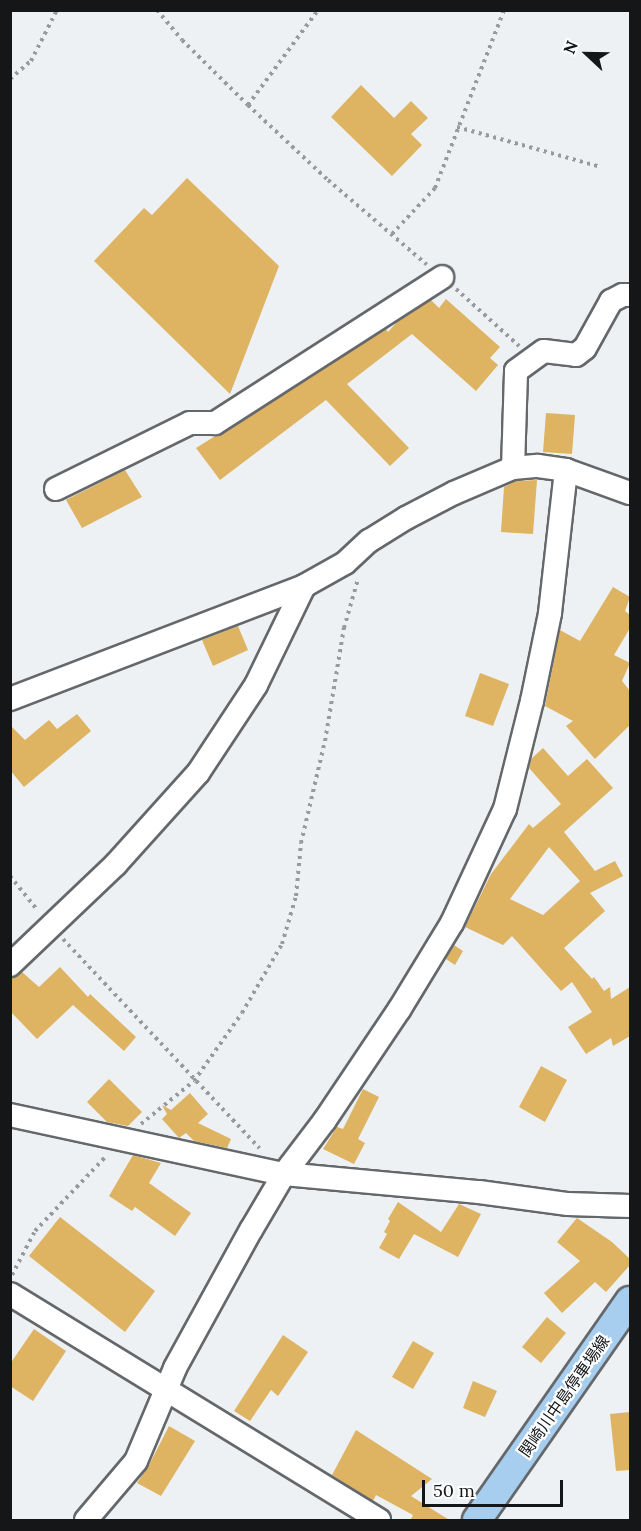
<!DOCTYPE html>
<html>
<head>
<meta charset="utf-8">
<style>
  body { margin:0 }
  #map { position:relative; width:641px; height:1531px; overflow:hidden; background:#edf1f4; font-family:Lora,"Noto Sans JP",serif }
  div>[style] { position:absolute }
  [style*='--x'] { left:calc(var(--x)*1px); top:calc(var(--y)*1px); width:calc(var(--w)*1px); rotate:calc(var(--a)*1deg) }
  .building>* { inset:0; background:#deb362 }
  .path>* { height:4px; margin-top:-2px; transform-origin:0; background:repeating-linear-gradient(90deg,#989b9d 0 3px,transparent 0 7.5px) }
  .roads { filter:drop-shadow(2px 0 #65686b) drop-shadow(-2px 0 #65686b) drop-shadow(0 2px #65686b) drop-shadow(0 -2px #65686b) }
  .minor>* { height:22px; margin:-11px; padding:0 11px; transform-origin:11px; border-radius:11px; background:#fff }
  .major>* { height:28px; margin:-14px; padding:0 14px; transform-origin:14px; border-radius:14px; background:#a7ceee }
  span { translate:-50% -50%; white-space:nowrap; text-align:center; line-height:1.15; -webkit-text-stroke:4.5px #fcfeff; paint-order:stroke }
  .street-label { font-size:16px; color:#141617 }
  .frame { position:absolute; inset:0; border:12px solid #141617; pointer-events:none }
  .north { position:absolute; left:557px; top:24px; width:60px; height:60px; -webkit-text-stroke:4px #fcfeff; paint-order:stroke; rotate:292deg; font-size:16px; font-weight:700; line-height:24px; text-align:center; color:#141617 }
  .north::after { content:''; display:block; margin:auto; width:21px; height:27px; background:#141617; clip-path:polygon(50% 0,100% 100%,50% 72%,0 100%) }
  .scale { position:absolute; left:422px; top:1480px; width:141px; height:27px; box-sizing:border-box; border:3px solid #141617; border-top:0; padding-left:8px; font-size:18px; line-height:21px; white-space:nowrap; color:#141617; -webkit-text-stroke:4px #fcfeff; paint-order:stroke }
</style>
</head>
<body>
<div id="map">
  <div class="building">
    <div style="clip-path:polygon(361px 85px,394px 118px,411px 101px,428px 118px,411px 134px,422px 145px,392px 176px,331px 117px)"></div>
    <div style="clip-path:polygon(187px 178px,279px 266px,230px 394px,94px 261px,144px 208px,152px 215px)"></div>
    <div style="clip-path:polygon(446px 299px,500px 347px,490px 358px,498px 365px,476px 391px,412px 334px,347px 384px,409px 448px,390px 466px,326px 400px,220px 480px,196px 448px,386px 329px,388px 332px,397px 322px,431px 300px,439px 308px)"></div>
    <div style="clip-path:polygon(546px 413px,575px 415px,572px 454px,543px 452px)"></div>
    <div style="clip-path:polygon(125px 470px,142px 497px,82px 528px,66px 500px)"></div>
    <div style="clip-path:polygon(537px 480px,533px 534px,501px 532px,504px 487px,516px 481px)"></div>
    <div style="clip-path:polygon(613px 587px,630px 597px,625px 611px,630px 615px,630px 628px,614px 655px,630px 663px,622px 681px,630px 691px,630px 725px,595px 759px,566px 726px,573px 721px,545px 706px,560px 630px,580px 641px)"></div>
    <div style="clip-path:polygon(238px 626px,248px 650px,213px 666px,202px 640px)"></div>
    <div style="clip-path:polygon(480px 673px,509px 684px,493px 726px,465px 716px)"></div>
    <div style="clip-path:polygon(77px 714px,91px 731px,24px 787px,10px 770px,10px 725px,25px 740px,49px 720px,57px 729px)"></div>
    <div style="clip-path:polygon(evenodd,543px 748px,568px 776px,587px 759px,613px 788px,564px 832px,595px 871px,615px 861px,623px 876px,590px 893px,605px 911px,564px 948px,592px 979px,594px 977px,604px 991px,610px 987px,611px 999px,630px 987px,630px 1036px,613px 1046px,611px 1038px,586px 1054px,568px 1027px,592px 1012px,572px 982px,561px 991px,512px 936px,503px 945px,465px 927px,491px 874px,529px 824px,533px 828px,561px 804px,529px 768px,531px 759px,543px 748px,549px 847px,580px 881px,543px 915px,510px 899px,549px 847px)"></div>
    <div style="clip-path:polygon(454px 945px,463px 951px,455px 965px,446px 959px)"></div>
    <div style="clip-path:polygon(60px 967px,88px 997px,90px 994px,136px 1037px,124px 1051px,73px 1005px,37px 1039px,10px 1011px,10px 978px,22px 972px,39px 987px)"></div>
    <div style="clip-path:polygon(541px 1066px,567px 1080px,545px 1122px,519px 1107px)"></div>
    <div style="clip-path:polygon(109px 1079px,142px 1112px,128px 1126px,107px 1122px,87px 1102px)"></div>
    <div style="clip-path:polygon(363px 1089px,379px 1097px,358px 1139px,365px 1143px,354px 1164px,323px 1149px,337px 1127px,343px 1129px)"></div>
    <div style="clip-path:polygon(190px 1093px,208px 1114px,198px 1123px,231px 1139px,227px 1148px,194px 1141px,186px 1133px,179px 1138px,162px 1119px,167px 1114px,162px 1105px,171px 1110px)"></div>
    <div style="clip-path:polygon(133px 1155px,161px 1163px,149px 1183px,191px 1213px,175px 1236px,135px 1207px,132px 1211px,109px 1196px)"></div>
    <div style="clip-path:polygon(398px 1202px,441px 1232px,459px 1204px,481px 1214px,458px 1257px,414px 1234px,399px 1259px,379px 1248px,387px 1234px,384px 1232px,390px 1221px,388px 1219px)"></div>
    <div style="clip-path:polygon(60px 1217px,155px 1291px,125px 1332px,29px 1256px)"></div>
    <div style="clip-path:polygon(577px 1218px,612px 1242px,630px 1259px,630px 1265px,606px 1292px,595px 1282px,562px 1313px,544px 1293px,580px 1261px,557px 1242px)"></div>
    <div style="clip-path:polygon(547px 1317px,566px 1333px,541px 1363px,522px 1347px)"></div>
    <div style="clip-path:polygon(34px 1329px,66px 1351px,33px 1401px,10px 1386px,10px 1364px)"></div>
    <div style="clip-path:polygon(283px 1335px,308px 1352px,278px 1396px,271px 1390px,250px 1421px,234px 1411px)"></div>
    <div style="clip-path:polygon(413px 1341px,434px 1353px,413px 1389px,392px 1377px)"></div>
    <div style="clip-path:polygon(473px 1381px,497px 1391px,485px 1417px,463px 1408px)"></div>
    <div style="clip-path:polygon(630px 1412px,630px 1470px,616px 1471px,610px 1414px)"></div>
    <div style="clip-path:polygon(169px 1426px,195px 1441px,161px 1496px,137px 1483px,148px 1467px)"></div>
    <div style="clip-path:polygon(356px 1430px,432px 1479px,411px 1496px,451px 1521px,410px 1521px,413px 1515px,376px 1495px,373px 1501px,332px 1475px)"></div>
  </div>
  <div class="path">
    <div style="--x:157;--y:10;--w:39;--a:50"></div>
    <div style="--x:182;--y:40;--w:93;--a:44.6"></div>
    <div style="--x:248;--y:105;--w:110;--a:43.2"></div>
    <div style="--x:328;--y:180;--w:130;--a:40.6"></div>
    <div style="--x:10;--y:79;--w:28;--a:-41"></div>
    <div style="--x:31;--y:61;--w:57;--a:-63"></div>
    <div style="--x:248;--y:105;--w:118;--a:-53.6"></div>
    <div style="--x:457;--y:127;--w:149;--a:15.5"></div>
    <div style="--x:392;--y:234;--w:63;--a:-46.9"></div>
    <div style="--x:435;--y:188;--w:191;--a:-68.8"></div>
    <div style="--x:456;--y:289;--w:85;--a:42.1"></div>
    <div style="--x:10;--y:876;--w:45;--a:51.3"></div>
    <div style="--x:63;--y:939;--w:287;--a:46.8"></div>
    <div style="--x:141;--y:1124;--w:68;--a:-39.1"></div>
    <div style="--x:194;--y:1081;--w:83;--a:-54.8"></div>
    <div style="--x:242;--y:1013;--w:80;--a:-59.9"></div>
    <div style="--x:282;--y:944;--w:50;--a:-73.7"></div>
    <div style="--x:296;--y:896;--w:53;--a:-84.6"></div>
    <div style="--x:301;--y:843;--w:105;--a:-76.8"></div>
    <div style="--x:325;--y:741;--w:115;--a:-80.5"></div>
    <div style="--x:344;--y:628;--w:51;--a:-74.1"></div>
    <div style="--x:12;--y:1275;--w:50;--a:-62.4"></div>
    <div style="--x:35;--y:1231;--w:105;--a:-46.5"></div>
  </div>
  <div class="roads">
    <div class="minor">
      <div style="--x:513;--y:468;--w:97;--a:-88.2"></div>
      <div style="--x:516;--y:371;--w:34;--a:-36"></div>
      <div style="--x:544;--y:351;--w:32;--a:7"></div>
      <div style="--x:576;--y:355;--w:11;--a:-38"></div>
      <div style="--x:585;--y:348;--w:54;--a:-61"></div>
      <div style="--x:611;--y:301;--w:13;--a:-27"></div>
      <div style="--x:623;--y:295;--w:7;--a:0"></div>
      <div style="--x:56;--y:489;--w:149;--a:-26.2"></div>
      <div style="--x:190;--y:423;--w:25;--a:0"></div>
      <div style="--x:215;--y:423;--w:270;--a:-32.7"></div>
      <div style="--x:10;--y:699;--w:315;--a:-21"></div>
      <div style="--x:304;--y:586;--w:47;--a:-29.3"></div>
      <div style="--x:345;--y:563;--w:33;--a:-43"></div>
      <div style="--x:369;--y:541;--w:44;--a:-31.9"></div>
      <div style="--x:406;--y:518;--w:54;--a:-27.5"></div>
      <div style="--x:454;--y:493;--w:64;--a:-23"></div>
      <div style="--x:513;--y:468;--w:25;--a:-5"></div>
      <div style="--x:538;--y:466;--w:28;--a:8"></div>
      <div style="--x:566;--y:470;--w:68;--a:19.8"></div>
      <div style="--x:10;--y:965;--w:146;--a:-43.6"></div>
      <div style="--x:116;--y:864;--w:122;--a:-48"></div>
      <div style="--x:198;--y:773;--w:105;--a:-56.6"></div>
      <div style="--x:256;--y:685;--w:110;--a:-64.1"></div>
      <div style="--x:10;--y:1115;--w:280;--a:12.2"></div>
      <div style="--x:284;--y:1174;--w:196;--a:5.3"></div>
      <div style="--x:479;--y:1192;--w:90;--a:7.7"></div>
      <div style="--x:568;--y:1204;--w:62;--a:1.8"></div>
      <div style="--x:10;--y:1294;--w:433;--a:31.5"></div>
      <div style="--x:86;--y:1520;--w:77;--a:-49.7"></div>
      <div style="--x:136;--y:1461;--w:101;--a:-67.2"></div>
      <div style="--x:175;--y:1368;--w:158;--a:-61.2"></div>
      <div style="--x:251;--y:1230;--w:65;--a:-59.5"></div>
      <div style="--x:284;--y:1174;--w:68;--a:-52.8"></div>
      <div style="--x:325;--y:1120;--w:133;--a:-56.1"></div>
      <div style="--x:399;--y:1010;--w:102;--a:-58.7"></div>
      <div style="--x:452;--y:923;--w:126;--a:-65.1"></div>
      <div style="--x:505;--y:809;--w:111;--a:-76"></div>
      <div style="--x:532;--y:701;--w:90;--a:-78.4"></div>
      <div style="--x:550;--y:613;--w:144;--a:-83.6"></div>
    </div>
    <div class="major">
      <div style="--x:477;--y:1520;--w:267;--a:-55.1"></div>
    </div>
  </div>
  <div class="street-label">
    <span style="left:564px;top:1396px;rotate:-55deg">関崎川中島停車場線</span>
  </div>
  <div class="frame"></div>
  <div class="north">N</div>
  <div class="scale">50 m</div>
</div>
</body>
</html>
